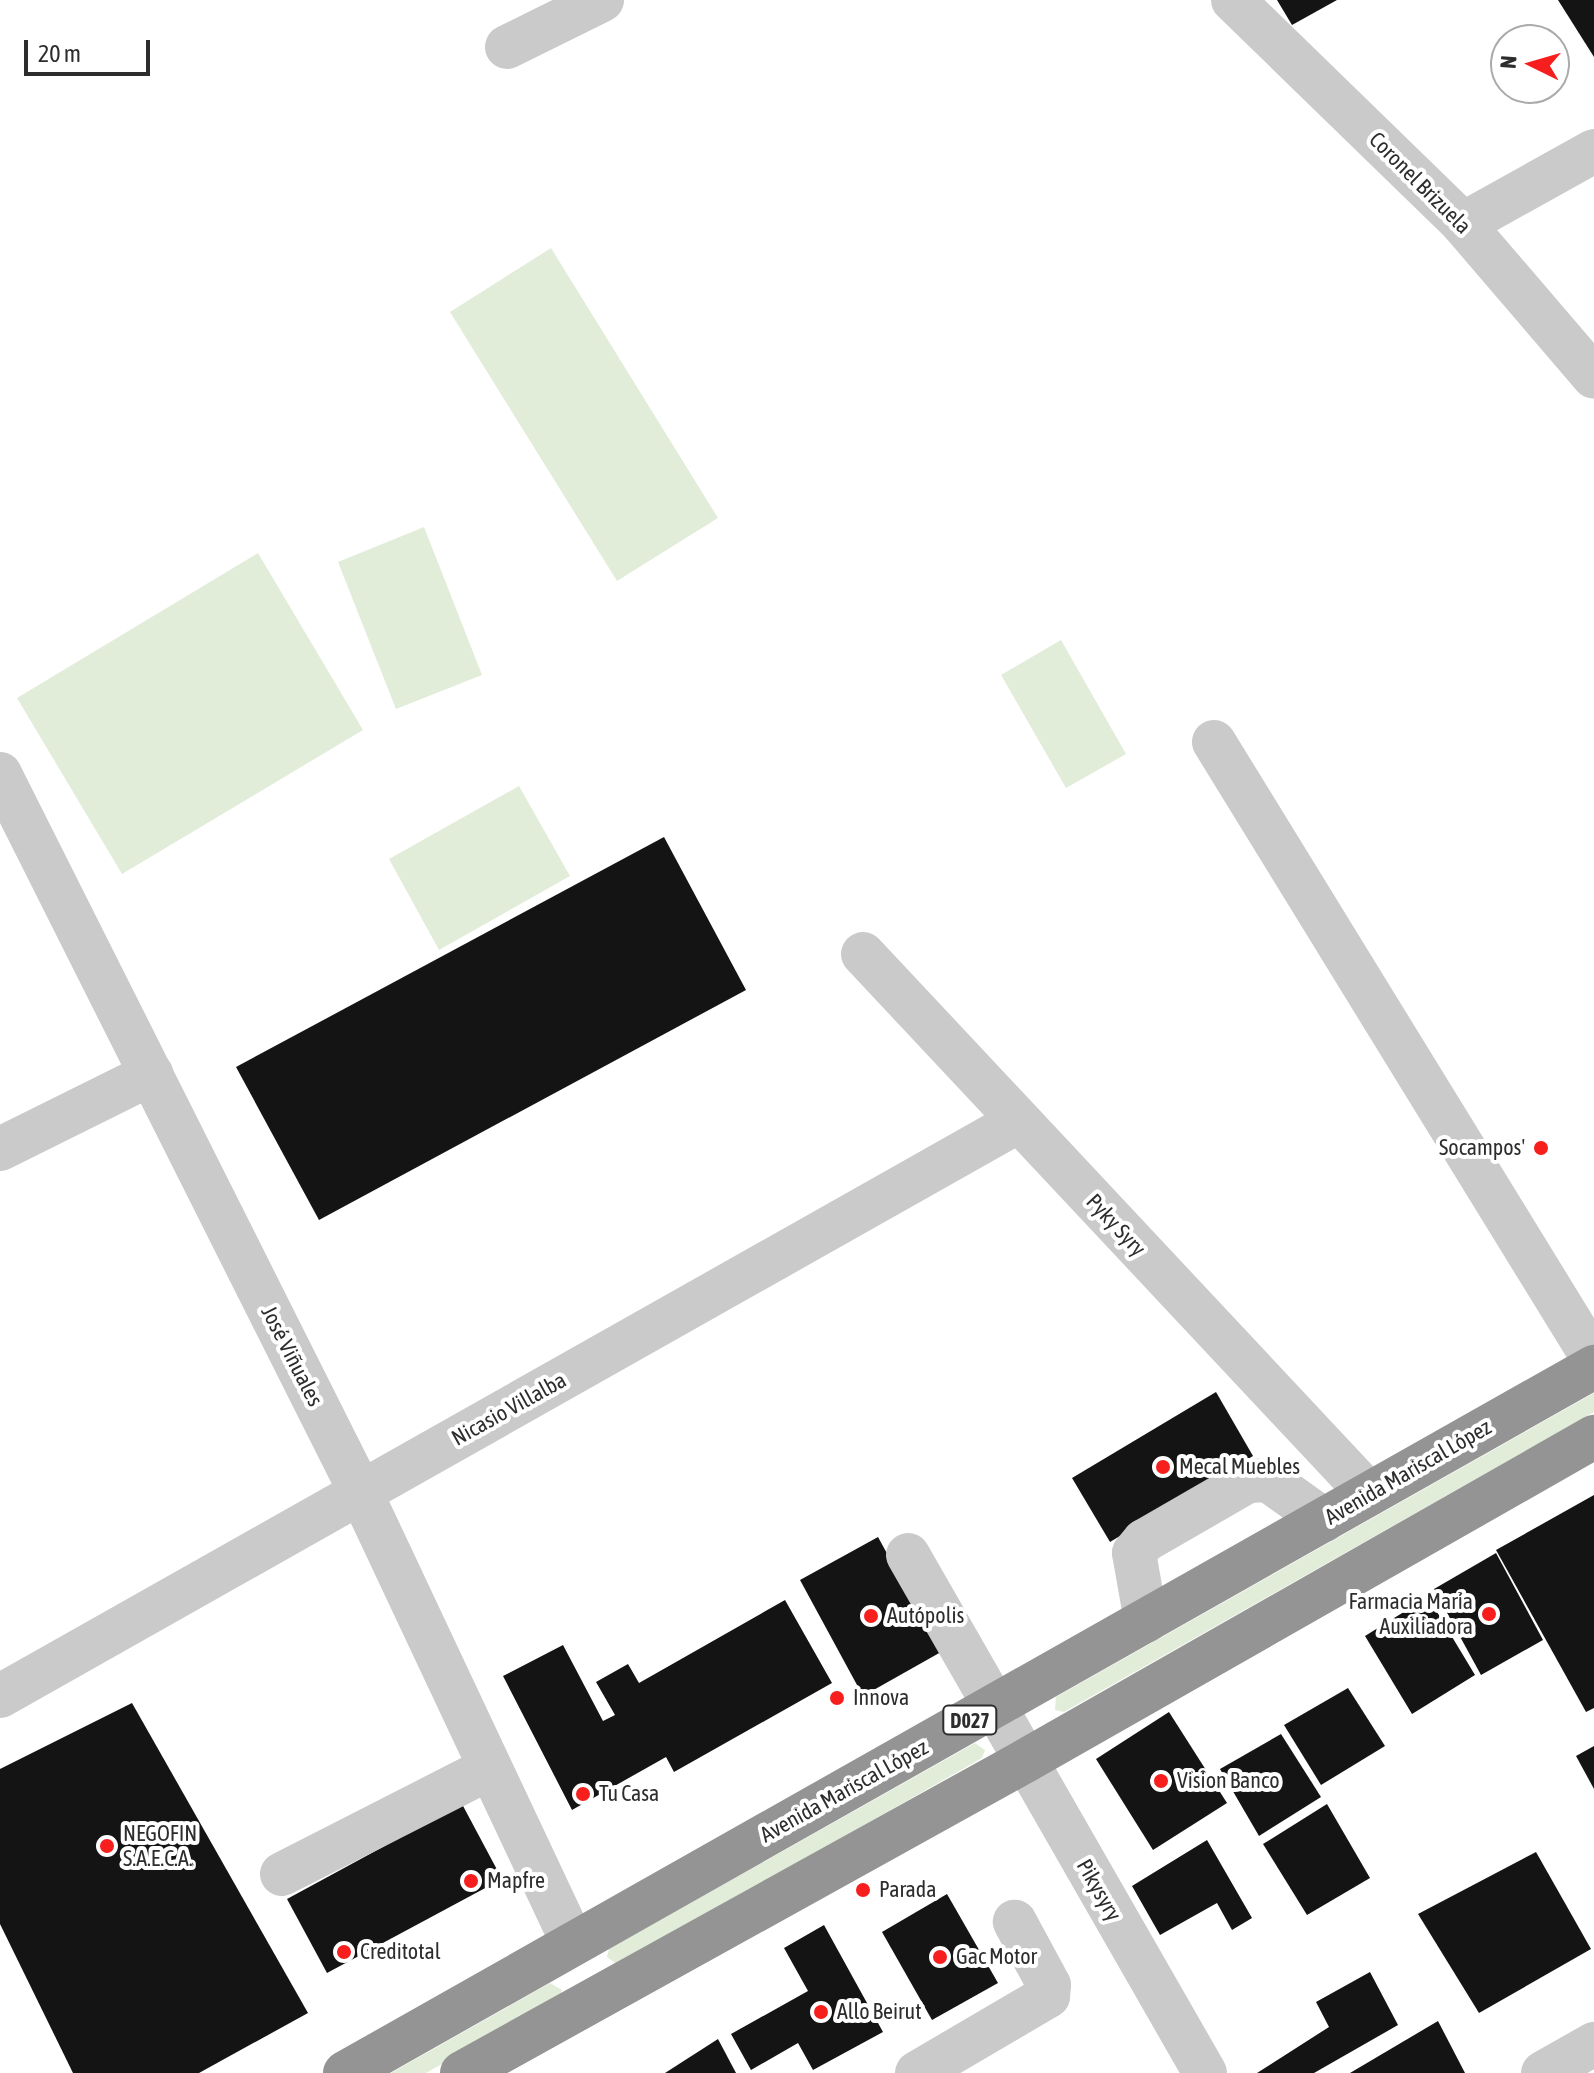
<!DOCTYPE html>
<html>
<head>
<meta charset="utf-8">
<style>
  body { margin:0 }
  #map { position:relative; width:1594px; height:2073px; overflow:hidden; background:#fff; font-family:"Asap Condensed",sans-serif }
  div>[style] { position:absolute }
  [style*='--x'] { left:calc(var(--x)*1px); top:calc(var(--y)*1px); width:calc(var(--w)*1px); rotate:calc(var(--a)*1deg) }
  .green>* { inset:0; background:#e2edd9 }
  .building>* { inset:0; background:#141414 }
  .minor>* { height:44px; margin:-22px; padding:0 22px; transform-origin:22px; border-radius:22px; background:#cacaca }
  .highway>* { height:44px; margin:-22px; padding:0 22px; transform-origin:22px; border-radius:22px; background:#949494 }
  .dots>* { width:22px; height:22px; translate:-50% -50%; box-sizing:border-box; border:4px solid #fff; border-radius:50% }
  span { translate:-50% -50%; white-space:nowrap; text-align:center; line-height:1.15; -webkit-text-stroke:8px #fff; paint-order:stroke }
  .shield-label span { padding:2px 6px; background:#fff; border:2px solid; border-radius:6px; -webkit-text-stroke-width:0 }
  .shield-label { font-size:20px; color:#2d2d2d; font-weight:700 }
  .street-label { font-size:22px; color:#2d2d2d }
  .poi-label { font-size:22px; color:#2d2d2d }
  .right { translate:-100% -50%; text-align:right }
  .left { translate:0 -50%; text-align:left }
  .north { position:absolute; left:1490px; top:24px; width:80px; height:80px; box-sizing:border-box; background:#fff; border:2px solid #ababab; border-radius:50%; rotate:275deg; font-size:22px; font-weight:700; line-height:32px; text-align:center; color:#2d2d2d }
  .north::after { content:''; display:block; margin:auto; width:28px; height:36px; background:#f61f1e; clip-path:polygon(50% 0,100% 100%,50% 72%,0 100%) }
  .scale { position:absolute; left:24px; top:40px; width:126px; height:36px; box-sizing:border-box; border:4px solid #2d2d2d; border-top:0; padding-left:10px; font-size:24px; line-height:28px; white-space:nowrap; color:#2d2d2d; -webkit-text-stroke:6px #fff; paint-order:stroke }
</style>
</head>
<body>
<div id="map">
  <div class="green">
    <div style="clip-path:polygon(551px 248px,718px 518px,617px 581px,450px 312px)"></div>
    <div style="clip-path:polygon(424px 527px,482px 675px,396px 709px,338px 562px)"></div>
    <div style="clip-path:polygon(258px 553px,363px 730px,122px 874px,17px 698px)"></div>
    <div style="clip-path:polygon(1061px 640px,1126px 754px,1066px 788px,1001px 675px)"></div>
    <div style="clip-path:polygon(519px 786px,570px 876px,439px 950px,389px 859px)"></div>
    <div style="clip-path:polygon(1594px 1393px,1594px 1412px,1064px 1712px,1055px 1710px,1056px 1697px)"></div>
    <div style="clip-path:polygon(975px 1743px,985px 1750px,982px 1758px,618px 1965px,607px 1957px,609px 1949px)"></div>
    <div style="clip-path:polygon(550px 1983px,562px 1990px,559px 1998px,426px 2073px,391px 2073px)"></div>
  </div>
  <div class="building">
    <div style="clip-path:polygon(1277px 0,1337px 0,1292px 25px)"></div>
    <div style="clip-path:polygon(1558px 0,1594px 0,1594px 57px)"></div>
    <div style="clip-path:polygon(664px 837px,746px 990px,319px 1220px,236px 1067px)"></div>
    <div style="clip-path:polygon(1216px 1392px,1253px 1456px,1110px 1542px,1072px 1478px)"></div>
    <div style="clip-path:polygon(1594px 1495px,1594px 1708px,1586px 1712px,1496px 1550px)"></div>
    <div style="clip-path:polygon(878px 1537px,941px 1652px,863px 1696px,800px 1580px)"></div>
    <div style="clip-path:polygon(1496px 1553px,1543px 1640px,1481px 1675px,1434px 1589px)"></div>
    <div style="clip-path:polygon(1428px 1597px,1475px 1675px,1412px 1714px,1365px 1636px)"></div>
    <div style="clip-path:polygon(785px 1600px,832px 1683px,674px 1772px,666px 1757px,572px 1810px,503px 1676px,563px 1645px,603px 1721px,615px 1715px,596px 1682px,628px 1664px,639px 1683px)"></div>
    <div style="clip-path:polygon(1348px 1688px,1385px 1746px,1321px 1785px,1284px 1725px)"></div>
    <div style="clip-path:polygon(132px 1703px,308px 2013px,199px 2073px,73px 2073px,0 1924px,0 1769px)"></div>
    <div style="clip-path:polygon(1169px 1712px,1227px 1803px,1153px 1850px,1096px 1759px)"></div>
    <div style="clip-path:polygon(1281px 1734px,1321px 1797px,1259px 1836px,1220px 1769px)"></div>
    <div style="clip-path:polygon(1594px 1746px,1594px 1789px,1576px 1756px)"></div>
    <div style="clip-path:polygon(462px 1804px,502px 1879px,327px 1973px,287px 1899px)"></div>
    <div style="clip-path:polygon(1327px 1804px,1370px 1878px,1307px 1915px,1263px 1844px)"></div>
    <div style="clip-path:polygon(1207px 1840px,1252px 1918px,1232px 1930px,1217px 1903px,1160px 1935px,1132px 1886px)"></div>
    <div style="clip-path:polygon(1536px 1852px,1591px 1949px,1479px 2013px,1418px 1914px)"></div>
    <div style="clip-path:polygon(947px 1894px,998px 1983px,932px 2020px,882px 1932px)"></div>
    <div style="clip-path:polygon(824px 1925px,883px 2032px,813px 2070px,798px 2043px,751px 2070px,731px 2034px,808px 1991px,784px 1948px)"></div>
    <div style="clip-path:polygon(1370px 1972px,1398px 2025px,1314px 2073px,1257px 2073px,1329px 2027px,1316px 2002px)"></div>
    <div style="clip-path:polygon(1438px 2021px,1465px 2073px,1350px 2073px)"></div>
    <div style="clip-path:polygon(718px 2039px,736px 2073px,665px 2073px)"></div>
  </div>
  <div class="minor">
    <div style="--x:1233;--y:0;--w:321;--a:44.2"></div>
    <div style="--x:1463;--y:224;--w:201;--a:49.4"></div>
    <div style="--x:507;--y:47;--w:106;--a:-26.3"></div>
    <div style="--x:1463;--y:224;--w:150;--a:-29.1"></div>
    <div style="--x:1214;--y:742;--w:725;--a:58.41"></div>
    <div style="--x:0;--y:774;--w:805;--a:63.34"></div>
    <div style="--x:361;--y:1493;--w:498;--a:64.8"></div>
    <div style="--x:863;--y:954;--w:740;--a:46.86"></div>
    <div style="--x:0;--y:1149;--w:169;--a:-26.4"></div>
    <div style="--x:908;--y:1555;--w:597;--a:60.17"></div>
    <div style="--x:1146;--y:1621;--w:69;--a:-100"></div>
    <div style="--x:1134;--y:1553;--w:16;--a:-50"></div>
    <div style="--x:1144;--y:1541;--w:120;--a:-30"></div>
    <div style="--x:1248;--y:1481;--w:20;--a:-3"></div>
    <div style="--x:1268;--y:1480;--w:69;--a:35.5"></div>
    <div style="--x:0;--y:1696;--w:1170;--a:-29.44"></div>
    <div style="--x:282;--y:1874;--w:233;--a:-27"></div>
    <div style="--x:917;--y:2073;--w:152;--a:-30.4"></div>
    <div style="--x:1048;--y:1996;--w:11;--a:-85"></div>
    <div style="--x:1049;--y:1985;--w:72;--a:-118.4"></div>
    <div style="--x:1543;--y:2073;--w:59;--a:-29.6"></div>
  </div>
  <div class="highway">
    <div style="--x:345;--y:2073;--w:1435;--a:-29.48"></div>
    <div style="--x:462;--y:2073;--w:644;--a:-28.99"></div>
    <div style="--x:1025;--y:1761;--w:655;--a:-29.66"></div>
  </div>
  <div class="dots">
    <div style="left:1541px;top:1148px;background:#f61f1e"></div>
    <div style="left:1163px;top:1467px;background:#f61f1e"></div>
    <div style="left:1489px;top:1614px;background:#f61f1e"></div>
    <div style="left:871px;top:1616px;background:#f61f1e"></div>
    <div style="left:837px;top:1698px;background:#f61f1e"></div>
    <div style="left:1161px;top:1781px;background:#f61f1e"></div>
    <div style="left:583px;top:1794px;background:#f61f1e"></div>
    <div style="left:107px;top:1846px;background:#f61f1e"></div>
    <div style="left:471px;top:1881px;background:#f61f1e"></div>
    <div style="left:863px;top:1890px;background:#f61f1e"></div>
    <div style="left:344px;top:1952px;background:#f61f1e"></div>
    <div style="left:940px;top:1957px;background:#f61f1e"></div>
    <div style="left:821px;top:2012px;background:#f61f1e"></div>
  </div>
  <div class="shield-label">
    <span style="left:970px;top:1720px">D027</span>
  </div>
  <div class="street-label">
    <span style="left:1420px;top:183px;rotate:45deg">Coronel Brizuela</span>
    <span style="left:1116px;top:1225px;rotate:47deg">Pyky Syry</span>
    <span style="left:292px;top:1356px;rotate:63deg">José Viñuales</span>
    <span style="left:509px;top:1409px;rotate:-29deg">Nicasio Villalba</span>
    <span style="left:1408px;top:1472px;rotate:-30deg">Avenida Mariscal López</span>
    <span style="left:844px;top:1791px;rotate:-29deg">Avenida Mariscal López</span>
    <span style="left:1099px;top:1890px;rotate:60deg">Pikysyry</span>
  </div>
  <div class="poi-label">
    <span class="right" style="left:1525px;top:1148px">Socampos'</span>
    <span class="left" style="left:1179px;top:1467px">Mecal Muebles</span>
    <span class="right" style="left:1473px;top:1614px">Farmacia María<br>Auxiliadora</span>
    <span class="left" style="left:887px;top:1616px">Autópolis</span>
    <span class="left" style="left:853px;top:1698px">Innova</span>
    <span class="left" style="left:1177px;top:1781px">Vision Banco</span>
    <span class="left" style="left:599px;top:1794px">Tu Casa</span>
    <span class="left" style="left:123px;top:1846px">NEGOFIN<br>S.A.E.C.A.</span>
    <span class="left" style="left:487px;top:1881px">Mapfre</span>
    <span class="left" style="left:879px;top:1890px">Parada</span>
    <span class="left" style="left:360px;top:1952px">Creditotal</span>
    <span class="left" style="left:956px;top:1957px">Gac Motor</span>
    <span class="left" style="left:837px;top:2012px">Allo Beirut</span>
  </div>
  <div class="north">N</div>
  <div class="scale">20 m</div>
</div>
</body>
</html>
